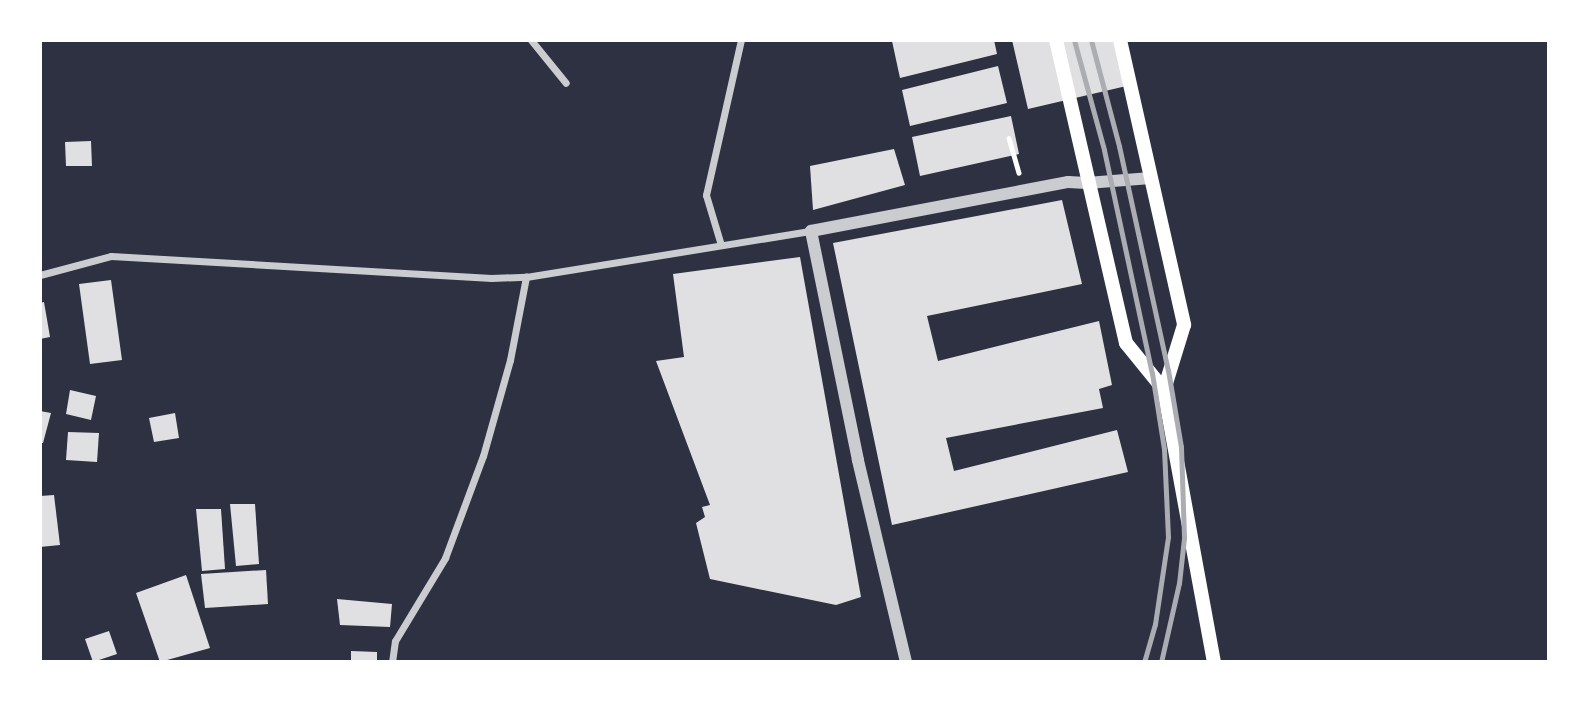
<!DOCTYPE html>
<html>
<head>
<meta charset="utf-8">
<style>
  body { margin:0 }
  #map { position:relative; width:1589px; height:702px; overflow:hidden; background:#2d3142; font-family:"Roboto Condensed",sans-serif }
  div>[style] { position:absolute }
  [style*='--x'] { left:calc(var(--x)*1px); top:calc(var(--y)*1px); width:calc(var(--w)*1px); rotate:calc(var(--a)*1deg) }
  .building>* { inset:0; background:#e0e0e3 }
  .path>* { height:4.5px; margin:-2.25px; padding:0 2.25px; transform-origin:2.25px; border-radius:2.25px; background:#fff }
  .minor>* { height:7px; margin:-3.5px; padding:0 3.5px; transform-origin:3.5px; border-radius:3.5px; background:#caccd0 }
  .tertiary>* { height:12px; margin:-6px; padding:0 6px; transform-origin:6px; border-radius:6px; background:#caccd0 }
  .secondary>* { height:14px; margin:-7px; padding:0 7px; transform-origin:7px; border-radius:7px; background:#fff }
  .rail>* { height:5px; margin:-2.5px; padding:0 2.5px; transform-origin:2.5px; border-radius:2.5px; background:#abadb3 }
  span { translate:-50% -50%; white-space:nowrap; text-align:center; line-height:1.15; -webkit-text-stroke:7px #fff; paint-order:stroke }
  .frame { position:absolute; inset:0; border:42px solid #fff; pointer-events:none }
</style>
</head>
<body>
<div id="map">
  <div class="building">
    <div style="clip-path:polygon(994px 40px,997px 54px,900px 78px,892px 41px)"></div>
    <div style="clip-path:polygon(1012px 40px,1125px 40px,1135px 84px,1028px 109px)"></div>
    <div style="clip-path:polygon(998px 66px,1007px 103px,910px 126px,902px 90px)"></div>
    <div style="clip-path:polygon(1011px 116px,1019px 154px,920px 176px,912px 137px)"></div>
    <div style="clip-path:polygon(91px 141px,92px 166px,66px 166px,65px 142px)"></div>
    <div style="clip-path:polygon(894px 149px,905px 185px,813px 210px,810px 166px)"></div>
    <div style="clip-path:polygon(1062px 200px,1082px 284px,927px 316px,938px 361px,1099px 321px,1112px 385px,1099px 389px,1103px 408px,946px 438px,954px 471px,1117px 430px,1128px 472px,892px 525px,833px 243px)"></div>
    <div style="clip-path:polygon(800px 257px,861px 597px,836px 605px,710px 579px,696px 523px,705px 517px,702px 507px,710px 505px,656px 361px,684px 357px,673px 274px)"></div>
    <div style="clip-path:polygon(111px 280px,122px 360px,90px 364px,79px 284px)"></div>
    <div style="clip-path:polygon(44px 302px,50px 337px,40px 339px,40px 303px)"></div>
    <div style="clip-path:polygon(70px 390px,96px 396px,91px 420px,66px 414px)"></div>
    <div style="clip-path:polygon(40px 411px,51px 413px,43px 443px,40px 443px)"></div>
    <div style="clip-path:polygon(175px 413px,179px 438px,154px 442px,149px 418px)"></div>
    <div style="clip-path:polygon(68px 432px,99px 433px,97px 462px,66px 460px)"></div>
    <div style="clip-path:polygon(54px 495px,60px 545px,40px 547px,40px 496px)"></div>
    <div style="clip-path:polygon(230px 504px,255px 504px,259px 564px,236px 566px)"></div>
    <div style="clip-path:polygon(196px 509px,221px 509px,225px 569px,202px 571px)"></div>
    <div style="clip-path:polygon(266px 570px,268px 604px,205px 608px,201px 574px)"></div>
    <div style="clip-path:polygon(186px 575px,210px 648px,160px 662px,136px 593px)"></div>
    <div style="clip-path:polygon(337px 599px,392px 604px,390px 627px,340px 625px)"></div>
    <div style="clip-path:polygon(109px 631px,117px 654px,93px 662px,85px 639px)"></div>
    <div style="clip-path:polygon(351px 651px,377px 652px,377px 662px,351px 662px)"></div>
  </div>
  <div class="path">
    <div style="--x:1009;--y:138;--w:36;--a:74"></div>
  </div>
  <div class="minor">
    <div style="--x:531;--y:40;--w:55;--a:50.9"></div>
    <div style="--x:721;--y:245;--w:52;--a:-106.7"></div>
    <div style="--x:706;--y:195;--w:159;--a:-77.3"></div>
    <div style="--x:40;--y:275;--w:73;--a:-15"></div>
    <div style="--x:111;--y:256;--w:381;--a:3.3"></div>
    <div style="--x:491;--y:278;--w:35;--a:-2"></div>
    <div style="--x:526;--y:277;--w:289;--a:-9.2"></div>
    <div style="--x:392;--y:662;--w:21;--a:-82"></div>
    <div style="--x:395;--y:641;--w:97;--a:-58.9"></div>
    <div style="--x:445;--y:558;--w:109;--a:-69.6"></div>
    <div style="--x:483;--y:456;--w:100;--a:-74.3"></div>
    <div style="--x:510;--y:360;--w:85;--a:-79.1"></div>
  </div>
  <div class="tertiary">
    <div style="--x:906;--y:662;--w:208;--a:-103.4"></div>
    <div style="--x:858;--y:460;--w:234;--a:-101.6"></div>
    <div style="--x:811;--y:231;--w:262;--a:-10.8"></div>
    <div style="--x:1068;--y:182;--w:19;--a:3"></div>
    <div style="--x:1087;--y:183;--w:64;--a:-4.5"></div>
  </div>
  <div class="secondary">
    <div style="--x:1056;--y:40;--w:311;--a:77"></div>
    <div style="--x:1126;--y:343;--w:60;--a:51"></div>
    <div style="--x:1164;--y:390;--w:277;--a:79.6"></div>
    <div style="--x:1120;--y:40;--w:292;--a:77.3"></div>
    <div style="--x:1184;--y:325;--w:68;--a:107.1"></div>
  </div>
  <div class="rail">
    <div style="--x:1074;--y:40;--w:114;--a:74.7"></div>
    <div style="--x:1104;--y:150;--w:228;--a:77.9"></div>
    <div style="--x:1152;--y:373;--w:77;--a:81"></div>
    <div style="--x:1164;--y:449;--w:88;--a:87.4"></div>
    <div style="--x:1168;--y:537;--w:88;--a:98.5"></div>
    <div style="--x:1155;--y:624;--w:40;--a:106"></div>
    <div style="--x:1091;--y:40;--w:110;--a:75.2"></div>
    <div style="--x:1119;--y:146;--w:229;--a:77.7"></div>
    <div style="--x:1168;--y:370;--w:78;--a:80.4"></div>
    <div style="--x:1181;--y:447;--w:91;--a:88.1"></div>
    <div style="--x:1184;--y:538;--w:45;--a:96.3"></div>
    <div style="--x:1179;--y:583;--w:81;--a:102.8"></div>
  </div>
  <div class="frame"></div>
</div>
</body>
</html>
